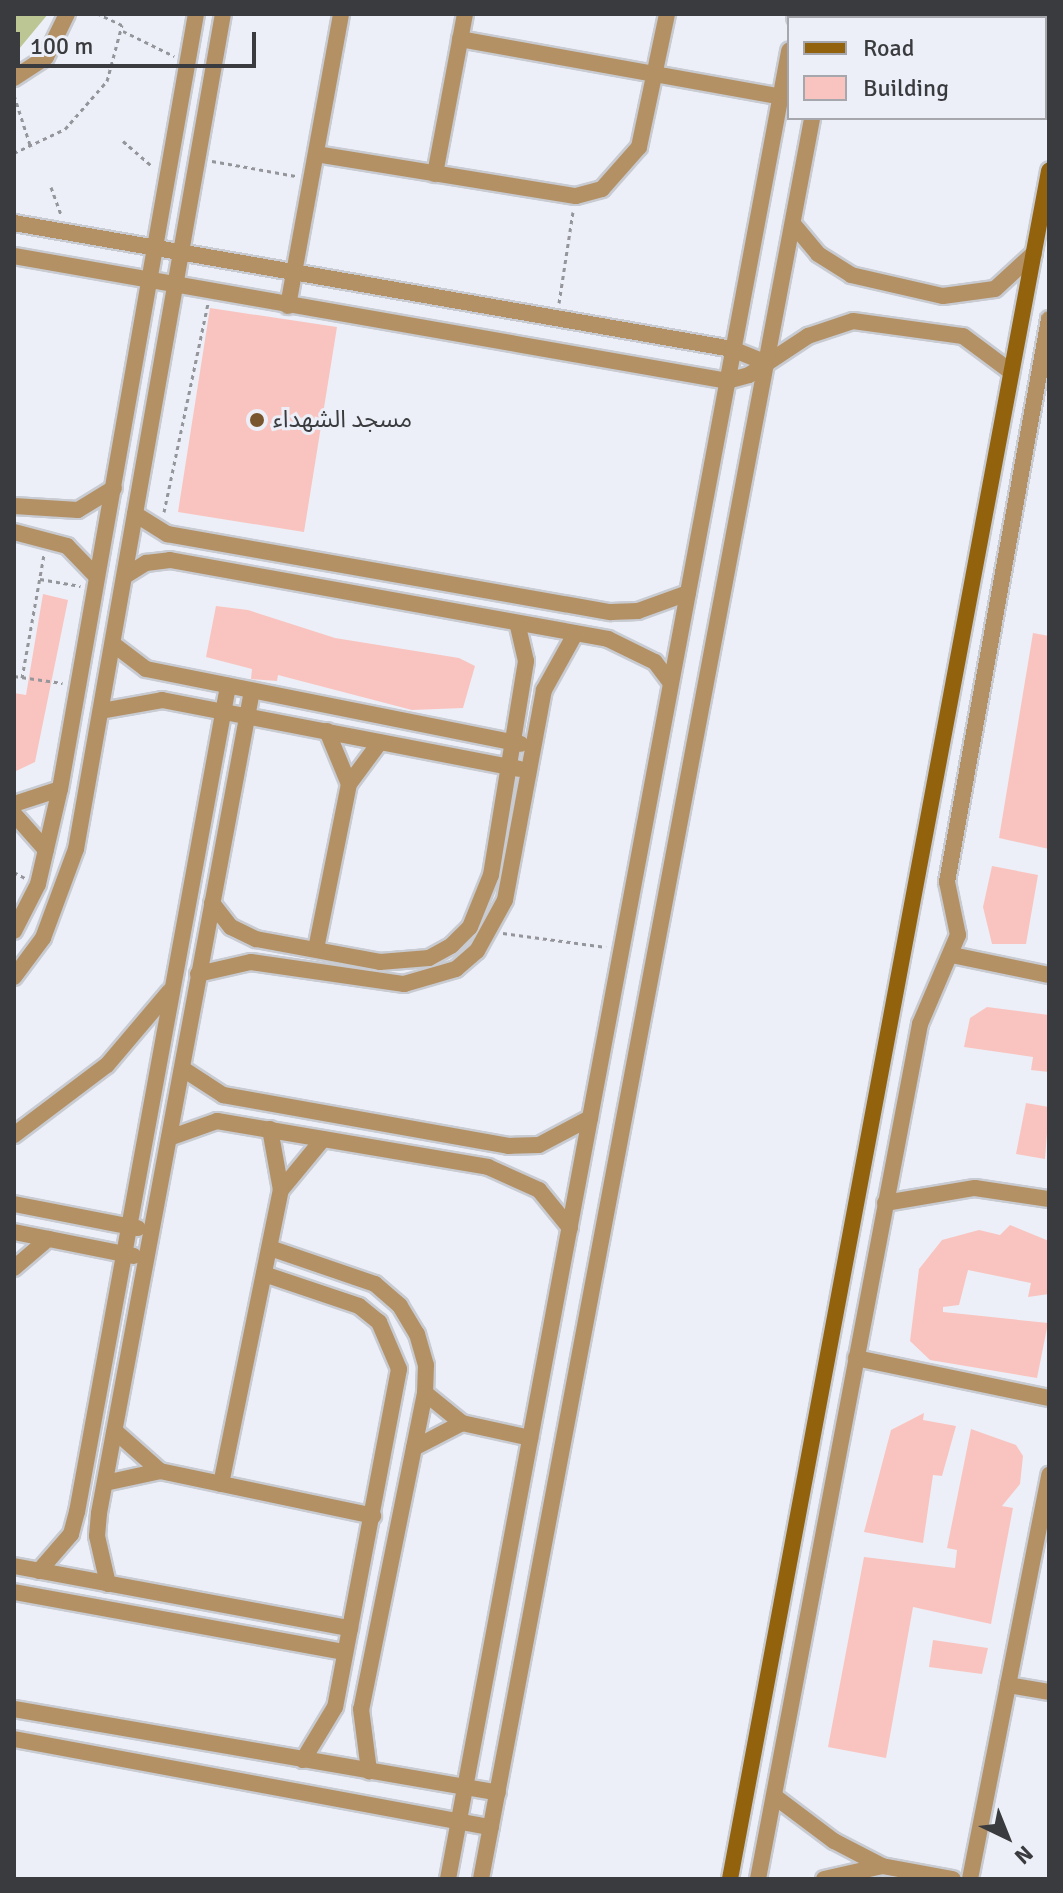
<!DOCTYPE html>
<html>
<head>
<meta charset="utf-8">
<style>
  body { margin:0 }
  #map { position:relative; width:1063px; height:1893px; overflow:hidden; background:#eceff7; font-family:Signika,"Noto Sans Arabic",sans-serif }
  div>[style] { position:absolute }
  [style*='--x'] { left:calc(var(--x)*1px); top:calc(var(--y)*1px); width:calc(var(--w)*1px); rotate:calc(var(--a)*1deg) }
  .green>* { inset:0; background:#bcc594 }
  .building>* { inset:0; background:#f9c4bf }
  .path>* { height:3px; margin-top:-1.5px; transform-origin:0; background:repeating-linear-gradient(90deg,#94969b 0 4px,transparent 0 8px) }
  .roads { filter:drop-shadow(2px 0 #c8cbd2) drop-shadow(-2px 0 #c8cbd2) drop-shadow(0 2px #c8cbd2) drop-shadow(0 -2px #c8cbd2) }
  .street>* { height:16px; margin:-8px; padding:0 8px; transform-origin:8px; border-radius:8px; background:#b39165 }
  .secondary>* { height:16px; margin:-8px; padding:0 8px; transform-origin:8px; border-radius:8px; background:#93620d }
  .dots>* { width:22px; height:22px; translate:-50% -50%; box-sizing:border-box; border:4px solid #eceff7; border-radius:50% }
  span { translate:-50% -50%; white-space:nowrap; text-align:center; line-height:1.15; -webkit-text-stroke:6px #eceff7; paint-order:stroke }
  .poi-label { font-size:24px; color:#3a3b3e }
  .left { translate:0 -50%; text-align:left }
  .frame { position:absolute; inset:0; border:16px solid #3a3b3e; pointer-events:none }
  .legend { position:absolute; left:787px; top:16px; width:260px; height:104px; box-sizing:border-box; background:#eceff7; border:2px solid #a5a7ad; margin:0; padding:10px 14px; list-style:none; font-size:24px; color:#3a3b3e }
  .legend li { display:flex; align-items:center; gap:16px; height:40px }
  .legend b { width:40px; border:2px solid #a5a7ad }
  .north { position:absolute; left:967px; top:1797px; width:80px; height:80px; -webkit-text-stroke:6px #eceff7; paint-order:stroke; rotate:137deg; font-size:22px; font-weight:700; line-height:32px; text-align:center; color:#3a3b3e }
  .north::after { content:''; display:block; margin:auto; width:28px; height:36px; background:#3a3b3e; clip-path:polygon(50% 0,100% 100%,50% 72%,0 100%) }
  .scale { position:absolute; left:16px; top:32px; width:240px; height:36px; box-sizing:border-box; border:4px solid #3a3b3e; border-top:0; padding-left:10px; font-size:24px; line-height:28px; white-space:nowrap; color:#3a3b3e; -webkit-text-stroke:6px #eceff7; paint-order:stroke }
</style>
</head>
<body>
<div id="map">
  <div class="green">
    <div style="clip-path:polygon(14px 14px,48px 14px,14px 55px)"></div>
  </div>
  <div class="building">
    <div style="clip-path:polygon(210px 308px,337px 327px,304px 532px,178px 512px)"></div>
    <div style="clip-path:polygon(43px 594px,68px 600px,35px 762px,14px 772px,14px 693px,26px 695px)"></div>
    <div style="clip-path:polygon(216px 606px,248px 610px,335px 638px,459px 658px,475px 666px,463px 708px,412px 710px,278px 675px,277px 681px,251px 679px,252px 669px,206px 657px)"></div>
    <div style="clip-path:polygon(1033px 633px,1049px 636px,1049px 849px,999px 838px)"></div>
    <div style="clip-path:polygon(992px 866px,1038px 875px,1026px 944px,992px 944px,983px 907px)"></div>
    <div style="clip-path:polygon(987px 1007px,1049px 1015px,1049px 1072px,1031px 1070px,1033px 1057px,964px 1047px,970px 1018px)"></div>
    <div style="clip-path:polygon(1026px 1103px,1049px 1107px,1045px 1159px,1016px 1154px)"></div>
    <div style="clip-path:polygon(1010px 1225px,1049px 1241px,1049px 1294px,1028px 1297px,1031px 1283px,968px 1270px,959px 1305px,943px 1307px,943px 1312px,1048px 1323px,1037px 1378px,930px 1360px,910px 1341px,919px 1269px,942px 1240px,979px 1230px,1000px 1235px)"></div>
    <div style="clip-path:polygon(924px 1413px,923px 1420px,956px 1426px,942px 1476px,933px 1475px,923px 1543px,864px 1532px,891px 1430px)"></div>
    <div style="clip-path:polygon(971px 1429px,1016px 1445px,1023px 1456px,1020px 1484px,1002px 1506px,1013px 1508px,991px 1624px,913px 1607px,886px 1758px,828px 1747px,864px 1557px,955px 1568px,957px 1550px,947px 1548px)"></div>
    <div style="clip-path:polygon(933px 1640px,988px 1648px,982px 1674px,929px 1667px)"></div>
  </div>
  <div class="path">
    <div style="--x:123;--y:31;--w:57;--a:26.1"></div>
    <div style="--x:14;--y:95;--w:56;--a:72.2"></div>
    <div style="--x:123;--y:141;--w:38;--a:41"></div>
    <div style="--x:14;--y:153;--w:56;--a:-25.2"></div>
    <div style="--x:65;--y:129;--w:64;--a:-48.8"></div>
    <div style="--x:107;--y:81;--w:58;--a:-75"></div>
    <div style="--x:122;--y:25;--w:26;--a:-155"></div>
    <div style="--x:212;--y:161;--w:85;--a:10.1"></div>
    <div style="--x:51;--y:187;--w:29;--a:70"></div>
    <div style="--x:559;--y:303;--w:92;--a:-81.3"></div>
    <div style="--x:164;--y:512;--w:213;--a:-78.1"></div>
    <div style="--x:40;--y:579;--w:41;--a:9.9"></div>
    <div style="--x:14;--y:676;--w:49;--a:8.3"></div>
    <div style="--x:22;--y:678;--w:126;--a:-79.9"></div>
    <div style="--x:14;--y:872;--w:13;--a:29"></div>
    <div style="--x:503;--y:933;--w:104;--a:7.7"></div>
  </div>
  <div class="roads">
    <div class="street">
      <div style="--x:795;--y:18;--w:4;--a:-76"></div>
      <div style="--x:830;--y:18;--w:4;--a:-76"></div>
      <div style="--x:460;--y:39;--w:326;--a:10.2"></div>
      <div style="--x:14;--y:78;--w:38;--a:-33"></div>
      <div style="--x:46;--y:57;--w:48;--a:-64"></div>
      <div style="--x:316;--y:154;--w:263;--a:9.2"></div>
      <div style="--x:576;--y:196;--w:27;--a:-15"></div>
      <div style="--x:602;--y:189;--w:56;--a:-48.6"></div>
      <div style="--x:639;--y:147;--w:136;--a:-78.1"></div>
      <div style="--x:435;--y:174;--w:163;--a:-79.4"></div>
      <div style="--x:14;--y:223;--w:729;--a:9.95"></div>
      <div style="--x:732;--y:349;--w:38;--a:22"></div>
      <div style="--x:793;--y:224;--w:39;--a:50"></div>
      <div style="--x:818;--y:254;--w:39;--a:32"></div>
      <div style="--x:851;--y:275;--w:94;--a:12.9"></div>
      <div style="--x:943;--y:296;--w:52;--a:-7.7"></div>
      <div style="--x:995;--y:289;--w:53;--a:-42.7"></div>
      <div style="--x:14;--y:256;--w:724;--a:9.94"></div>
      <div style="--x:727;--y:381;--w:23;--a:-15"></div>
      <div style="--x:749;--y:375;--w:71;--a:-33.5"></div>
      <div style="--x:808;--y:336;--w:47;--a:-18.4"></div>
      <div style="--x:853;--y:321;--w:111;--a:7.8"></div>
      <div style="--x:963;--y:336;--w:59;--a:36.7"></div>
      <div style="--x:288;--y:306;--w:297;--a:-79.7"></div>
      <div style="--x:14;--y:506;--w:64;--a:3.6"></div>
      <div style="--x:78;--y:510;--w:42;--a:-31.4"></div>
      <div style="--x:135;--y:514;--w:38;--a:32"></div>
      <div style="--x:167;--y:534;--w:451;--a:10"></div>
      <div style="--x:611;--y:612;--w:27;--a:-2"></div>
      <div style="--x:638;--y:611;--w:53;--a:-19.8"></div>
      <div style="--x:14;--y:532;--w:55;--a:14.8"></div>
      <div style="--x:67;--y:546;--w:43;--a:45.9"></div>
      <div style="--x:125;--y:576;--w:25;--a:-32"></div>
      <div style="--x:146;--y:563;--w:24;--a:-7"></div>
      <div style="--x:170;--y:560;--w:445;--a:10.2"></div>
      <div style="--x:608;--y:639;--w:52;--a:26.1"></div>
      <div style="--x:655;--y:662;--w:26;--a:53"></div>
      <div style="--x:113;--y:644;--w:41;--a:37.1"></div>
      <div style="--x:146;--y:669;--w:382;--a:11.3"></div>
      <div style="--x:101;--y:711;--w:62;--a:-10.2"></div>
      <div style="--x:162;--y:700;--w:364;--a:10.9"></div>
      <div style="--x:327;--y:731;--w:57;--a:67.5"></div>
      <div style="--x:14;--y:804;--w:48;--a:-18.1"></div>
      <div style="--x:14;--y:814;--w:48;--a:48.4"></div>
      <div style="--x:212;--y:903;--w:31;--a:52"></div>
      <div style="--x:231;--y:927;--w:28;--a:26"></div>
      <div style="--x:256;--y:939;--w:126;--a:10.5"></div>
      <div style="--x:380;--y:962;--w:49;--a:-4.7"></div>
      <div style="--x:429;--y:958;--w:26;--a:-29"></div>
      <div style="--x:452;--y:945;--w:25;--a:-45"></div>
      <div style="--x:470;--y:927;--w:56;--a:-68"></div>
      <div style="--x:491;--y:875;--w:217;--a:-80.7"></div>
      <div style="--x:526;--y:661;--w:37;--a:-103"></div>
      <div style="--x:14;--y:931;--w:53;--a:-62.9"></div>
      <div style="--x:38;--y:884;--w:98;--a:-77"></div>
      <div style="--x:60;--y:789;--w:787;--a:-80.05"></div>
      <div style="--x:316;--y:949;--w:168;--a:-78.7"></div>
      <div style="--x:349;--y:784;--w:52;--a:-53.6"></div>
      <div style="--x:952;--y:955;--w:99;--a:11.7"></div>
      <div style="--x:198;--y:974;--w:54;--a:-12.8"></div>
      <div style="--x:251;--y:962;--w:155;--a:8.2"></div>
      <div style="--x:404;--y:984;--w:54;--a:-16.1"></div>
      <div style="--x:456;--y:969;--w:28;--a:-41"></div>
      <div style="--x:477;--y:951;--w:58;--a:-61.2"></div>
      <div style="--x:505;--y:900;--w:214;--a:-79.5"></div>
      <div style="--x:544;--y:690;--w:64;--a:-61"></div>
      <div style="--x:14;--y:977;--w:49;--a:-53.4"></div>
      <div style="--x:43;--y:938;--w:95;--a:-69.7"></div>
      <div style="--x:76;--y:849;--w:848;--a:-80.02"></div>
      <div style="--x:183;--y:1069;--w:48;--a:33"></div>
      <div style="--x:223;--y:1095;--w:290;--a:10.1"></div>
      <div style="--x:508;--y:1146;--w:31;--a:-2"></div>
      <div style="--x:539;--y:1145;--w:58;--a:-27.9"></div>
      <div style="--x:14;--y:1135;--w:116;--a:-37"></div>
      <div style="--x:107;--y:1065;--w:96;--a:-49.7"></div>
      <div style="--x:169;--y:1138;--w:51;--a:-19.5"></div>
      <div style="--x:217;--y:1121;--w:275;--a:9.6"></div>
      <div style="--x:488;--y:1167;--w:56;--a:24.3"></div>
      <div style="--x:539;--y:1190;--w:49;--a:50.8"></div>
      <div style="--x:281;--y:1190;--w:66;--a:-50.5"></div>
      <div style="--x:885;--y:1203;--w:91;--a:-9.5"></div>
      <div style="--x:975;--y:1188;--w:75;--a:8.5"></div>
      <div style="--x:14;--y:1204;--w:126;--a:11"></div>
      <div style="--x:14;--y:1232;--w:122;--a:11.3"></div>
      <div style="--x:270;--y:1248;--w:111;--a:18.9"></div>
      <div style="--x:375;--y:1284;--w:33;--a:41"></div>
      <div style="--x:400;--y:1306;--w:33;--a:59"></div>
      <div style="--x:417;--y:1334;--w:32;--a:74"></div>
      <div style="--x:426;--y:1365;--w:28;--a:92"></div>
      <div style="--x:425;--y:1393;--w:322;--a:101.4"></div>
      <div style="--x:361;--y:1709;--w:63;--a:82.6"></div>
      <div style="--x:14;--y:1268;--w:45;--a:-40.5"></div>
      <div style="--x:264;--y:1274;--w:100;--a:18.6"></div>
      <div style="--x:359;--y:1306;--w:26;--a:39"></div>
      <div style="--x:379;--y:1322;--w:51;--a:66.9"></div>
      <div style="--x:399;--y:1369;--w:344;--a:100.7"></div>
      <div style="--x:335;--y:1707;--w:62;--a:121.1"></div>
      <div style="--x:856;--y:1358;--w:197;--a:11.7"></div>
      <div style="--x:425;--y:1393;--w:48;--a:39"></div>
      <div style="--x:462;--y:1423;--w:70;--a:12.4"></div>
      <div style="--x:115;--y:1431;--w:60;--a:41.6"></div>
      <div style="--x:160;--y:1471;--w:218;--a:11.9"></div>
      <div style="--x:414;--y:1448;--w:54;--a:-27.5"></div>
      <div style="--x:105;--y:1483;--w:56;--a:-12.3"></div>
      <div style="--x:221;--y:1484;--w:300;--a:-78.5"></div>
      <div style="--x:281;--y:1190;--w:62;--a:-100.2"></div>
      <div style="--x:14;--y:1566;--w:342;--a:10.5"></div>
      <div style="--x:39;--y:1571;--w:49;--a:-49.1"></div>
      <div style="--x:71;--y:1534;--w:23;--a:-75"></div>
      <div style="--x:77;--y:1512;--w:840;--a:-79.64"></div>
      <div style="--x:108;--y:1584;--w:49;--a:-102.9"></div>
      <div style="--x:97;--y:1536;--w:23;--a:-85"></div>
      <div style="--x:99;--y:1513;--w:836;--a:-79.46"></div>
      <div style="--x:14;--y:1592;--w:336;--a:10.3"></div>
      <div style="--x:1008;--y:1685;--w:42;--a:9.7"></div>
      <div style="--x:14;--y:1709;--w:491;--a:9.8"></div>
      <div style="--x:14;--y:1739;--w:485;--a:10.5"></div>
      <div style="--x:774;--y:1796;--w:75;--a:36.9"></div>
      <div style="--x:834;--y:1841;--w:54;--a:27.5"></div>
      <div style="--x:882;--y:1866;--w:72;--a:10.4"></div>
      <div style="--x:448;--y:1879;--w:1860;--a:-79.43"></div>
      <div style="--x:481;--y:1879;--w:1792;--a:-79.35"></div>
      <div style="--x:758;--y:1879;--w:870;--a:-79.27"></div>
      <div style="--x:920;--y:1024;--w:97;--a:-66.9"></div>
      <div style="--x:958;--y:935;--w:54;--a:-101.7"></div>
      <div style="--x:947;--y:882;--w:572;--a:-79.73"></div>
      <div style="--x:824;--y:1879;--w:59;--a:-12.6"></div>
      <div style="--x:970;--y:1879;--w:412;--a:-78.9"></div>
    </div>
    <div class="secondary">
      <div style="--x:730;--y:1879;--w:1738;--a:-79.42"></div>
    </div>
  </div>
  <div class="dots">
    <div style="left:257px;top:420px;background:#79552e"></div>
  </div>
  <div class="poi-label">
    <span class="left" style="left:273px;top:420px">مسجد الشهداء</span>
  </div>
  <div class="frame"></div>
  <ul class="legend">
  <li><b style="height:10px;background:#93620d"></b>Road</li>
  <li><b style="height:22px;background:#f9c4bf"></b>Building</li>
  </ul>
  <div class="north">N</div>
  <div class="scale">100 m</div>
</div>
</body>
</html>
